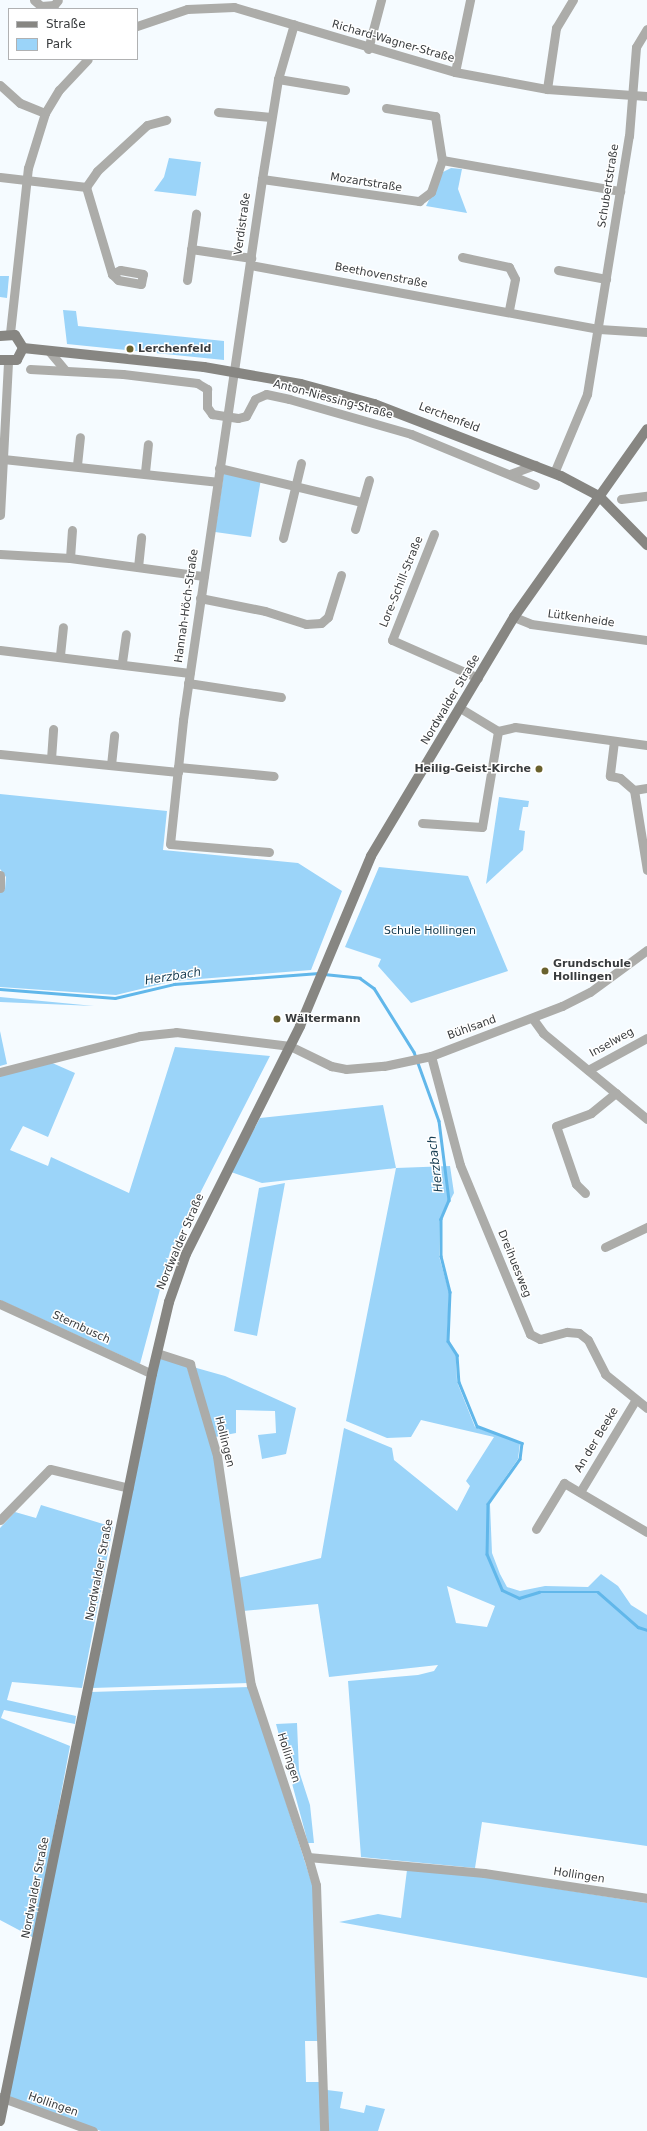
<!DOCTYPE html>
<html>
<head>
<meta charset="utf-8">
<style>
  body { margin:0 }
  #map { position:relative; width:647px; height:2131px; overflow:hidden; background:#f5fbff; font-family:"DejaVu Sans",sans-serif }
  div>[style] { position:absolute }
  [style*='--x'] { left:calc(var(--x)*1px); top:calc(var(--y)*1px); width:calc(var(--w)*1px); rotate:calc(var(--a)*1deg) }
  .green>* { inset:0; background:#9bd4f9 }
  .stream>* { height:2.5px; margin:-1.25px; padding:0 1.25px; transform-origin:1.25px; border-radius:1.25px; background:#61b7ea }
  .street>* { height:9px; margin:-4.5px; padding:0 4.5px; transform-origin:4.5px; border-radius:4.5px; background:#acaca9 }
  .secondary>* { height:10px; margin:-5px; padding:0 5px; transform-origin:5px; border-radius:5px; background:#878682 }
  .dots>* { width:11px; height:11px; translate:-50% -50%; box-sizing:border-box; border:2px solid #fff; border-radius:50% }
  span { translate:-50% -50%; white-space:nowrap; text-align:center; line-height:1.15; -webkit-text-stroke:3px #fff; paint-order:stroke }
  .street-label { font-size:11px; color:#393c3e }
  .poi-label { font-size:11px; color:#393c3e; font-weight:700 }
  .left { translate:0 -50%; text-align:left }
  .right { translate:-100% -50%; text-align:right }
  .park-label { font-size:11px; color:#10364b }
  .water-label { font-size:12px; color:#183e53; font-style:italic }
  .legend { position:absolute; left:8px; top:8px; width:130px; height:52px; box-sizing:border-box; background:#fff; border:1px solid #b0b1b2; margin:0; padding:5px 7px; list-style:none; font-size:12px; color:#393c3e }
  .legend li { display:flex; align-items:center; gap:8px; height:20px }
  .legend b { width:20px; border:1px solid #b0b1b2 }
</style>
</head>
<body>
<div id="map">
  <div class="green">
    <div style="clip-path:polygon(169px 158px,201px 162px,196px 196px,154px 191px,164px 177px)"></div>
    <div style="clip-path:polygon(451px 168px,462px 169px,458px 189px,467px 213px,426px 206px,443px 172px)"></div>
    <div style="clip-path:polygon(0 276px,9px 276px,7px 298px,0 297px)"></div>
    <div style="clip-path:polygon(63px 310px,76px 311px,78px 326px,224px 341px,224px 360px,67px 344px)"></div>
    <div style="clip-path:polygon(224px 472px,261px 479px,251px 537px,215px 532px)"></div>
    <div style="clip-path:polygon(0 794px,167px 811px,163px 850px,298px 863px,342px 891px,311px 970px,174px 981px,116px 995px,0 987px,0 893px,5px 889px,6px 877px,0 869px)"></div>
    <div style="clip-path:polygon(499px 797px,529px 801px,528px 807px,523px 807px,519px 830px,525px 831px,523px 850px,486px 884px)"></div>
    <div style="clip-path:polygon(379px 867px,468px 876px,508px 971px,411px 1003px,378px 966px,381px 959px,345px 947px)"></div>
    <div style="clip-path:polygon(0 997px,94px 1006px,0 1002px)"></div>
    <div style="clip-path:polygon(0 1031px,7px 1064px,0 1066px)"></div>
    <div style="clip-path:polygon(175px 1047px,270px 1056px,170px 1252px,140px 1364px,0 1300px,0 1076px,50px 1062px,75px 1073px,48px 1137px,23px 1126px,10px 1150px,48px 1166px,51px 1157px,129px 1193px)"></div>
    <div style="clip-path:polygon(evenodd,383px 1105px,396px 1168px,450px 1166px,454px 1193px,440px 1219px,439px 1256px,449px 1292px,447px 1341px,456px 1355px,457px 1382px,475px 1427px,520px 1443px,518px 1459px,487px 1504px,490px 1505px,492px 1553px,500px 1574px,507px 1587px,520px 1591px,545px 1586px,588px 1587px,601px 1574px,618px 1586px,631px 1605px,647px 1615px,647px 1846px,482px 1822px,475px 1868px,361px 1857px,348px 1681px,418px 1675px,434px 1671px,438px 1665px,329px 1677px,318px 1604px,243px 1611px,238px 1578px,321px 1558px,344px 1428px,392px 1448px,394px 1460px,457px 1511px,470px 1486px,466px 1481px,494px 1437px,421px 1420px,411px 1437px,387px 1438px,346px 1421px,396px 1168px,262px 1183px,231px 1172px,260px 1118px,383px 1105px,447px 1586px,495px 1606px,487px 1627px,456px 1623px,447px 1586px)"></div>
    <div style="clip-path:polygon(285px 1183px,257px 1336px,234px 1331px,259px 1188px)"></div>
    <div style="clip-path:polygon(160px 1358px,187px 1367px,215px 1458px,249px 1683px,92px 1688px)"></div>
    <div style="clip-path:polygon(193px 1367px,225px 1376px,296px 1408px,286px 1454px,262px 1459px,258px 1435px,276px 1433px,275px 1411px,236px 1410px,236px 1433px,215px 1437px)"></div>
    <div style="clip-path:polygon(41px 1505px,113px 1527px,82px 1688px,12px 1682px,7px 1700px,76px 1716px,75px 1724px,4px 1710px,1px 1718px,70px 1746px,34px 1938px,0 1920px,0 1528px,15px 1512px,36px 1518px)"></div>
    <div style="clip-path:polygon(249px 1687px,313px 1887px,318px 2041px,305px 2041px,306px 2082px,320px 2082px,322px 2131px,101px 2131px,7px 2100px,91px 1692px)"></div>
    <div style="clip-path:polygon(297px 1723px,299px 1771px,310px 1805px,314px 1843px,308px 1843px,276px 1724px)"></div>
    <div style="clip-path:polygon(407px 1870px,477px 1876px,647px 1903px,647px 1978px,339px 1922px,378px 1914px,401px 1918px)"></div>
    <div style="clip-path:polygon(327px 2090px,343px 2092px,340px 2108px,364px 2113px,366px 2105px,385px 2109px,378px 2131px,328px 2131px)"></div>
  </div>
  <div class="stream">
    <div style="--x:324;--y:974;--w:36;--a:6"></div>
    <div style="--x:360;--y:978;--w:17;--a:36"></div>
    <div style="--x:374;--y:988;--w:75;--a:58"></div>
    <div style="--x:414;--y:1052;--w:73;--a:70.1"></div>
    <div style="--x:439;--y:1121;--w:80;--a:82.8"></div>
    <div style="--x:449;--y:1200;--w:21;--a:113"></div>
    <div style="--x:441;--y:1219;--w:37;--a:90"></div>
    <div style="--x:441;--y:1256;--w:37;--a:76"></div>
    <div style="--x:450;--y:1292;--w:49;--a:92.3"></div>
    <div style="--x:448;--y:1341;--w:17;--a:57"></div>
    <div style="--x:457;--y:1355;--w:27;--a:86"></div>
    <div style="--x:459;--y:1382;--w:48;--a:67.8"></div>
    <div style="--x:477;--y:1426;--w:48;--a:20.7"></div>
    <div style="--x:522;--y:1443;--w:16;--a:97"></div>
    <div style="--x:520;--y:1459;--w:55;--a:125.4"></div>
    <div style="--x:488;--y:1504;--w:50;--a:91.1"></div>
    <div style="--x:487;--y:1554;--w:39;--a:67"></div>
    <div style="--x:502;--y:1590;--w:19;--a:25"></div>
    <div style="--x:519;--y:1598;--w:21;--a:-17"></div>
    <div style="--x:539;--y:1592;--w:59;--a:0"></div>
    <div style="--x:598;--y:1592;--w:53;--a:41.2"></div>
    <div style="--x:638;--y:1627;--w:9;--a:18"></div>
    <div style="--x:0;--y:989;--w:115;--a:4.5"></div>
    <div style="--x:115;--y:998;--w:61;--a:-13.3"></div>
    <div style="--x:174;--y:984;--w:145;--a:-4.3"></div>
  </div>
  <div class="street">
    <div style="--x:34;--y:0;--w:9;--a:41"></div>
    <div style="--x:41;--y:6;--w:13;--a:-4"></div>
    <div style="--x:54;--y:5;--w:6;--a:-51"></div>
    <div style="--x:137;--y:26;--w:53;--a:-18.8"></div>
    <div style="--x:187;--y:9;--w:47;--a:-2.4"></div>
    <div style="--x:234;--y:7;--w:230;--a:16.4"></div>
    <div style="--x:455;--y:72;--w:94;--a:10.5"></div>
    <div style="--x:547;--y:89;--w:100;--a:4"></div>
    <div style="--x:368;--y:49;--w:51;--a:-75.1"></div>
    <div style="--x:455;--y:72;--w:74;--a:-78.2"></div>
    <div style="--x:278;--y:79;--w:68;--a:9.3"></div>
    <div style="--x:0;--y:85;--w:27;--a:42"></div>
    <div style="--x:20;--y:103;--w:27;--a:22"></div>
    <div style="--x:547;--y:89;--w:62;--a:-81.6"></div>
    <div style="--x:556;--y:28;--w:33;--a:-59"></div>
    <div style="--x:386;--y:108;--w:50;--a:9.3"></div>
    <div style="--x:435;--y:116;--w:45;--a:81"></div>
    <div style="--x:218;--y:112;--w:53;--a:5.4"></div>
    <div style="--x:0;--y:177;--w:87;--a:6.6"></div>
    <div style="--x:86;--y:187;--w:19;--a:-55"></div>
    <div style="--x:97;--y:171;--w:68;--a:-42.6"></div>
    <div style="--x:147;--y:125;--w:20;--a:-15"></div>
    <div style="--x:262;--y:179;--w:159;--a:8"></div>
    <div style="--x:419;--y:201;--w:15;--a:-37"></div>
    <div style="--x:431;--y:192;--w:34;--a:-71"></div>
    <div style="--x:442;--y:160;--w:181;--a:9.9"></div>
    <div style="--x:86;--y:187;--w:91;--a:73.4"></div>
    <div style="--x:112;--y:274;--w:8;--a:45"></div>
    <div style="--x:118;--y:280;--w:23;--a:10"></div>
    <div style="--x:141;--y:284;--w:10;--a:-79"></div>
    <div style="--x:143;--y:274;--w:23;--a:-170"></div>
    <div style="--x:120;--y:270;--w:9;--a:153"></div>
    <div style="--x:191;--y:249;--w:61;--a:8.5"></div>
    <div style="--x:462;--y:257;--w:48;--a:12"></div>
    <div style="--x:509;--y:267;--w:13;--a:63"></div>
    <div style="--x:515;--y:279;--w:33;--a:101"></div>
    <div style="--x:250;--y:265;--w:355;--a:10.4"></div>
    <div style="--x:599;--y:329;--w:48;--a:3.6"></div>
    <div style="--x:558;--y:270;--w:49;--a:10.6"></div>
    <div style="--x:187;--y:280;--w:67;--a:-82.2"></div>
    <div style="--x:10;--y:333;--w:166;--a:-83.8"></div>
    <div style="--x:28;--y:168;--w:58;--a:-72.8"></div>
    <div style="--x:45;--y:113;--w:27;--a:-59"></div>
    <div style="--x:59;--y:90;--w:42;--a:-46.9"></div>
    <div style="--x:49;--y:351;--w:25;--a:50"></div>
    <div style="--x:30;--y:369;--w:93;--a:3.1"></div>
    <div style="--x:123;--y:374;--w:75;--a:6.9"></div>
    <div style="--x:197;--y:383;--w:12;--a:31"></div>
    <div style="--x:207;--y:389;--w:18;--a:90"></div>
    <div style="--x:207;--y:407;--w:9;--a:54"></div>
    <div style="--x:212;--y:414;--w:26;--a:9"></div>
    <div style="--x:238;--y:418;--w:8;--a:-14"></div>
    <div style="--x:246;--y:416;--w:19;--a:-62"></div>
    <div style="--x:255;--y:399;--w:12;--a:-24"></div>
    <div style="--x:266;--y:394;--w:24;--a:12"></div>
    <div style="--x:289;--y:399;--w:127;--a:16"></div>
    <div style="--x:411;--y:434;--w:134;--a:22.4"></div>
    <div style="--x:3;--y:459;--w:215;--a:6.1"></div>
    <div style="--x:77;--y:465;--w:28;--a:-84"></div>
    <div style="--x:219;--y:468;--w:147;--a:13.4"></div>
    <div style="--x:145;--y:472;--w:28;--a:-84"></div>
    <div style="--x:554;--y:473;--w:86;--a:-67.3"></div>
    <div style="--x:587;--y:394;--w:261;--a:-80.8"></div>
    <div style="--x:629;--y:136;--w:89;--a:-85.5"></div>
    <div style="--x:636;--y:47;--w:21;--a:-59"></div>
    <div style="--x:510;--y:474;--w:27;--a:-20"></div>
    <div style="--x:621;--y:499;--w:26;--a:-7"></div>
    <div style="--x:0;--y:515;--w:152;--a:-87"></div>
    <div style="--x:355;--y:529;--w:51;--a:-74.1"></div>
    <div style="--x:434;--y:534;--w:114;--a:111.6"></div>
    <div style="--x:392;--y:640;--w:94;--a:23.8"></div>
    <div style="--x:283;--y:538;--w:77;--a:-76.5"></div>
    <div style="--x:0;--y:554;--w:70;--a:3.3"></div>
    <div style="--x:70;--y:558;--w:135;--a:7.7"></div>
    <div style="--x:70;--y:558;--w:28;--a:-86"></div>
    <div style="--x:138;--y:567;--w:30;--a:-84"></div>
    <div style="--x:200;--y:598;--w:66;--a:11.3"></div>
    <div style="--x:265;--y:611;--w:43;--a:17.6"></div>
    <div style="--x:306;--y:624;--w:15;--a:-4"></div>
    <div style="--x:321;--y:623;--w:9;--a:-41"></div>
    <div style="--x:328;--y:617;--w:44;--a:-72.8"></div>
    <div style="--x:514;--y:617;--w:18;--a:22"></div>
    <div style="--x:531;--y:624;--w:117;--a:7.9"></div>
    <div style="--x:0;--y:650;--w:191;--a:6.9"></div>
    <div style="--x:60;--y:655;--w:28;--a:-84"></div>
    <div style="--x:122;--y:662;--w:28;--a:-82"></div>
    <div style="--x:188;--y:683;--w:94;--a:8.6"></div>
    <div style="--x:460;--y:708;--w:44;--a:31.2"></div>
    <div style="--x:498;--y:731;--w:17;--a:-13"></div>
    <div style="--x:515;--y:727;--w:133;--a:7.8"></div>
    <div style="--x:614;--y:741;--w:35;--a:97"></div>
    <div style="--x:610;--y:776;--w:10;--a:11"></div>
    <div style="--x:620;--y:778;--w:18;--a:41"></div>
    <div style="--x:634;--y:790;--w:81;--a:80.8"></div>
    <div style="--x:0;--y:754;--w:179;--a:5.8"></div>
    <div style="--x:51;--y:759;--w:30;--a:-86"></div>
    <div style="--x:111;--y:765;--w:30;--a:-84"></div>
    <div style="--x:178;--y:767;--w:96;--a:5.4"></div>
    <div style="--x:634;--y:790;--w:13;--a:-9"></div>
    <div style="--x:422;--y:823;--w:60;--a:3.8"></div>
    <div style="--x:482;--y:827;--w:97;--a:-80.5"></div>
    <div style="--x:269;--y:852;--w:99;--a:-175.4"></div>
    <div style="--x:170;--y:844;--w:125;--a:-84"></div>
    <div style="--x:183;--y:720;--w:547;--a:-81.69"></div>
    <div style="--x:262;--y:179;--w:101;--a:-80.9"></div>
    <div style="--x:278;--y:79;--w:57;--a:-73.8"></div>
    <div style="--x:0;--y:875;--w:13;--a:90"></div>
    <div style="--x:533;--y:1019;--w:17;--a:54"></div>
    <div style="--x:543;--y:1033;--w:135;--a:39.6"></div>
    <div style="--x:431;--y:1056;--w:113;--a:75.1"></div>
    <div style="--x:460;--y:1165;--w:183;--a:67.5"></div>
    <div style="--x:530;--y:1334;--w:11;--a:27"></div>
    <div style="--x:540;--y:1339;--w:28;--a:-15"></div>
    <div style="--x:567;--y:1332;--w:12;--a:5"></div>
    <div style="--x:579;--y:1333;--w:11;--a:38"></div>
    <div style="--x:588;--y:1340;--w:38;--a:63"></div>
    <div style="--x:605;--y:1374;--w:54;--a:39"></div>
    <div style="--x:588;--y:1070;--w:67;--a:-28.5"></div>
    <div style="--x:0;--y:1072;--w:145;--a:-14.4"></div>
    <div style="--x:140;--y:1036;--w:36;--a:-6"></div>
    <div style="--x:176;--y:1032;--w:115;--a:7"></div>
    <div style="--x:290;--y:1046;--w:46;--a:26"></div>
    <div style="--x:331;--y:1066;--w:15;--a:11"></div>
    <div style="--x:346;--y:1069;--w:38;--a:-5"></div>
    <div style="--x:384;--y:1066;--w:48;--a:-12"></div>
    <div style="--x:431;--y:1056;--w:140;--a:-20.9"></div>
    <div style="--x:562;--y:1006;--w:31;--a:-27"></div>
    <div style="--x:590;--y:992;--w:71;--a:-36.4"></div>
    <div style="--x:585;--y:1193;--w:13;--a:-135"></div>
    <div style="--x:576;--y:1184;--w:61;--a:-109"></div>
    <div style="--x:556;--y:1126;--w:37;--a:-20"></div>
    <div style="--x:591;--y:1113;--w:32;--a:-39"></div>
    <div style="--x:605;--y:1247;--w:47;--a:-25.5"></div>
    <div style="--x:0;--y:1304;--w:167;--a:24.7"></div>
    <div style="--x:157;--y:1353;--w:35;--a:18"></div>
    <div style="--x:190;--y:1364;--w:96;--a:73.6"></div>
    <div style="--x:217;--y:1456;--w:232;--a:81.6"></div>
    <div style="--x:251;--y:1685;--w:181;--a:71.7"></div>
    <div style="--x:308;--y:1857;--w:177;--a:5.2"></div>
    <div style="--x:484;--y:1873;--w:165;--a:8.7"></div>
    <div style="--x:580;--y:1492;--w:106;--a:-58.9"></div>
    <div style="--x:0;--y:1520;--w:71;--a:-45.6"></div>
    <div style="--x:50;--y:1469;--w:81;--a:13.5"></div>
    <div style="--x:536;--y:1529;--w:54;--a:-58.7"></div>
    <div style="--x:564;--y:1483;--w:96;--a:30.6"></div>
    <div style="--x:308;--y:1857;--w:29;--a:74"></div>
    <div style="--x:316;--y:1885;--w:246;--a:88.1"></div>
    <div style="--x:0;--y:2097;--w:99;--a:20.1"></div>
  </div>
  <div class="secondary">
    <div style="--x:0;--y:336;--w:15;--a:-4"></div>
    <div style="--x:15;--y:335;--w:15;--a:58"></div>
    <div style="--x:23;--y:348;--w:13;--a:117"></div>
    <div style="--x:17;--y:360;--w:17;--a:180"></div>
    <div style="--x:23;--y:348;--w:182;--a:6"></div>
    <div style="--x:204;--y:367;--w:98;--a:9.9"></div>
    <div style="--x:301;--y:384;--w:76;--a:15.3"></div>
    <div style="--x:374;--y:404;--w:200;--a:21.1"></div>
    <div style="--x:561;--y:476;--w:43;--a:27.8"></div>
    <div style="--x:599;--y:496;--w:69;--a:45.6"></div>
    <div style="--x:0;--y:2121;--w:762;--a:-78.5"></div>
    <div style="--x:152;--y:1374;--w:74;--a:-76.7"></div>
    <div style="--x:169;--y:1302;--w:51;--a:-70.5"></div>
    <div style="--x:186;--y:1254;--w:255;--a:-63.4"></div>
    <div style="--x:300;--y:1026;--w:184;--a:-67.3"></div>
    <div style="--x:371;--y:856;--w:279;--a:-59.1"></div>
    <div style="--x:514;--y:617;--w:230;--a:-54.7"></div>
  </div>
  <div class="dots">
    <div style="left:130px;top:349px;background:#6a622e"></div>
    <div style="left:539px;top:769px;background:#6a622e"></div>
    <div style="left:545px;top:971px;background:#6a622e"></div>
    <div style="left:277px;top:1019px;background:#6a622e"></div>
  </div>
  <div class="street-label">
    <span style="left:393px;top:42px;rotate:16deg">Richard-Wagner-Straße</span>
    <span style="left:366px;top:183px;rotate:9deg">Mozartstraße</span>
    <span style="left:609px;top:186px;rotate:-81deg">Schubertstraße</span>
    <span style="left:243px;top:224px;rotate:-82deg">Verdistraße</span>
    <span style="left:381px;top:276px;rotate:11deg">Beethovenstraße</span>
    <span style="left:333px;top:400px;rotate:15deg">Anton-Niessing-Straße</span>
    <span style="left:449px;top:418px;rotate:21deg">Lerchenfeld</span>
    <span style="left:402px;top:582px;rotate:-68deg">Lore-Schill-Straße</span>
    <span style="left:187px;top:606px;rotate:-82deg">Hannah-Höch-Straße</span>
    <span style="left:581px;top:619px;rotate:8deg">Lütkenheide</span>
    <span style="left:451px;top:700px;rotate:-59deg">Nordwalder Straße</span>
    <span style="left:472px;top:1028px;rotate:-20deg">Bühlsand</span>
    <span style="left:612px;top:1043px;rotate:-29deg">Inselweg</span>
    <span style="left:181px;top:1242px;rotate:-67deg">Nordwalder Straße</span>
    <span style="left:514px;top:1264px;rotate:68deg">Dreihuesweg</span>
    <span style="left:81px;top:1328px;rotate:25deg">Sternbusch</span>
    <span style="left:597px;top:1440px;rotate:-59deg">An der Beeke</span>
    <span style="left:224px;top:1442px;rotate:76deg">Hollingen</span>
    <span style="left:100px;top:1570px;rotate:-79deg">Nordwalder Straße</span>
    <span style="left:288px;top:1758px;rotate:72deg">Hollingen</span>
    <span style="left:579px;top:1876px;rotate:9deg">Hollingen</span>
    <span style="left:36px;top:1888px;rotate:-79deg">Nordwalder Straße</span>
    <span style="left:53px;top:2105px;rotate:19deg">Hollingen</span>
  </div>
  <div class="poi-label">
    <span class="left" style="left:138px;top:349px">Lerchenfeld</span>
    <span class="right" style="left:531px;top:769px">Heilig-Geist-Kirche</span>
    <span class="left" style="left:553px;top:971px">Grundschule<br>Hollingen</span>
    <span class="left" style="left:285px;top:1019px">Wältermann</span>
  </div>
  <div class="park-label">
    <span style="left:430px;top:931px">Schule Hollingen</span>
  </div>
  <div class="water-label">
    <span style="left:173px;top:977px;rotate:-9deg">Herzbach</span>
    <span style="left:436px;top:1164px;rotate:-97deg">Herzbach</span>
  </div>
  <ul class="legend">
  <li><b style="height:5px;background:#878682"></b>Straße</li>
  <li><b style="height:11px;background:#9bd4f9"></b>Park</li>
  </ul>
</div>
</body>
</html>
